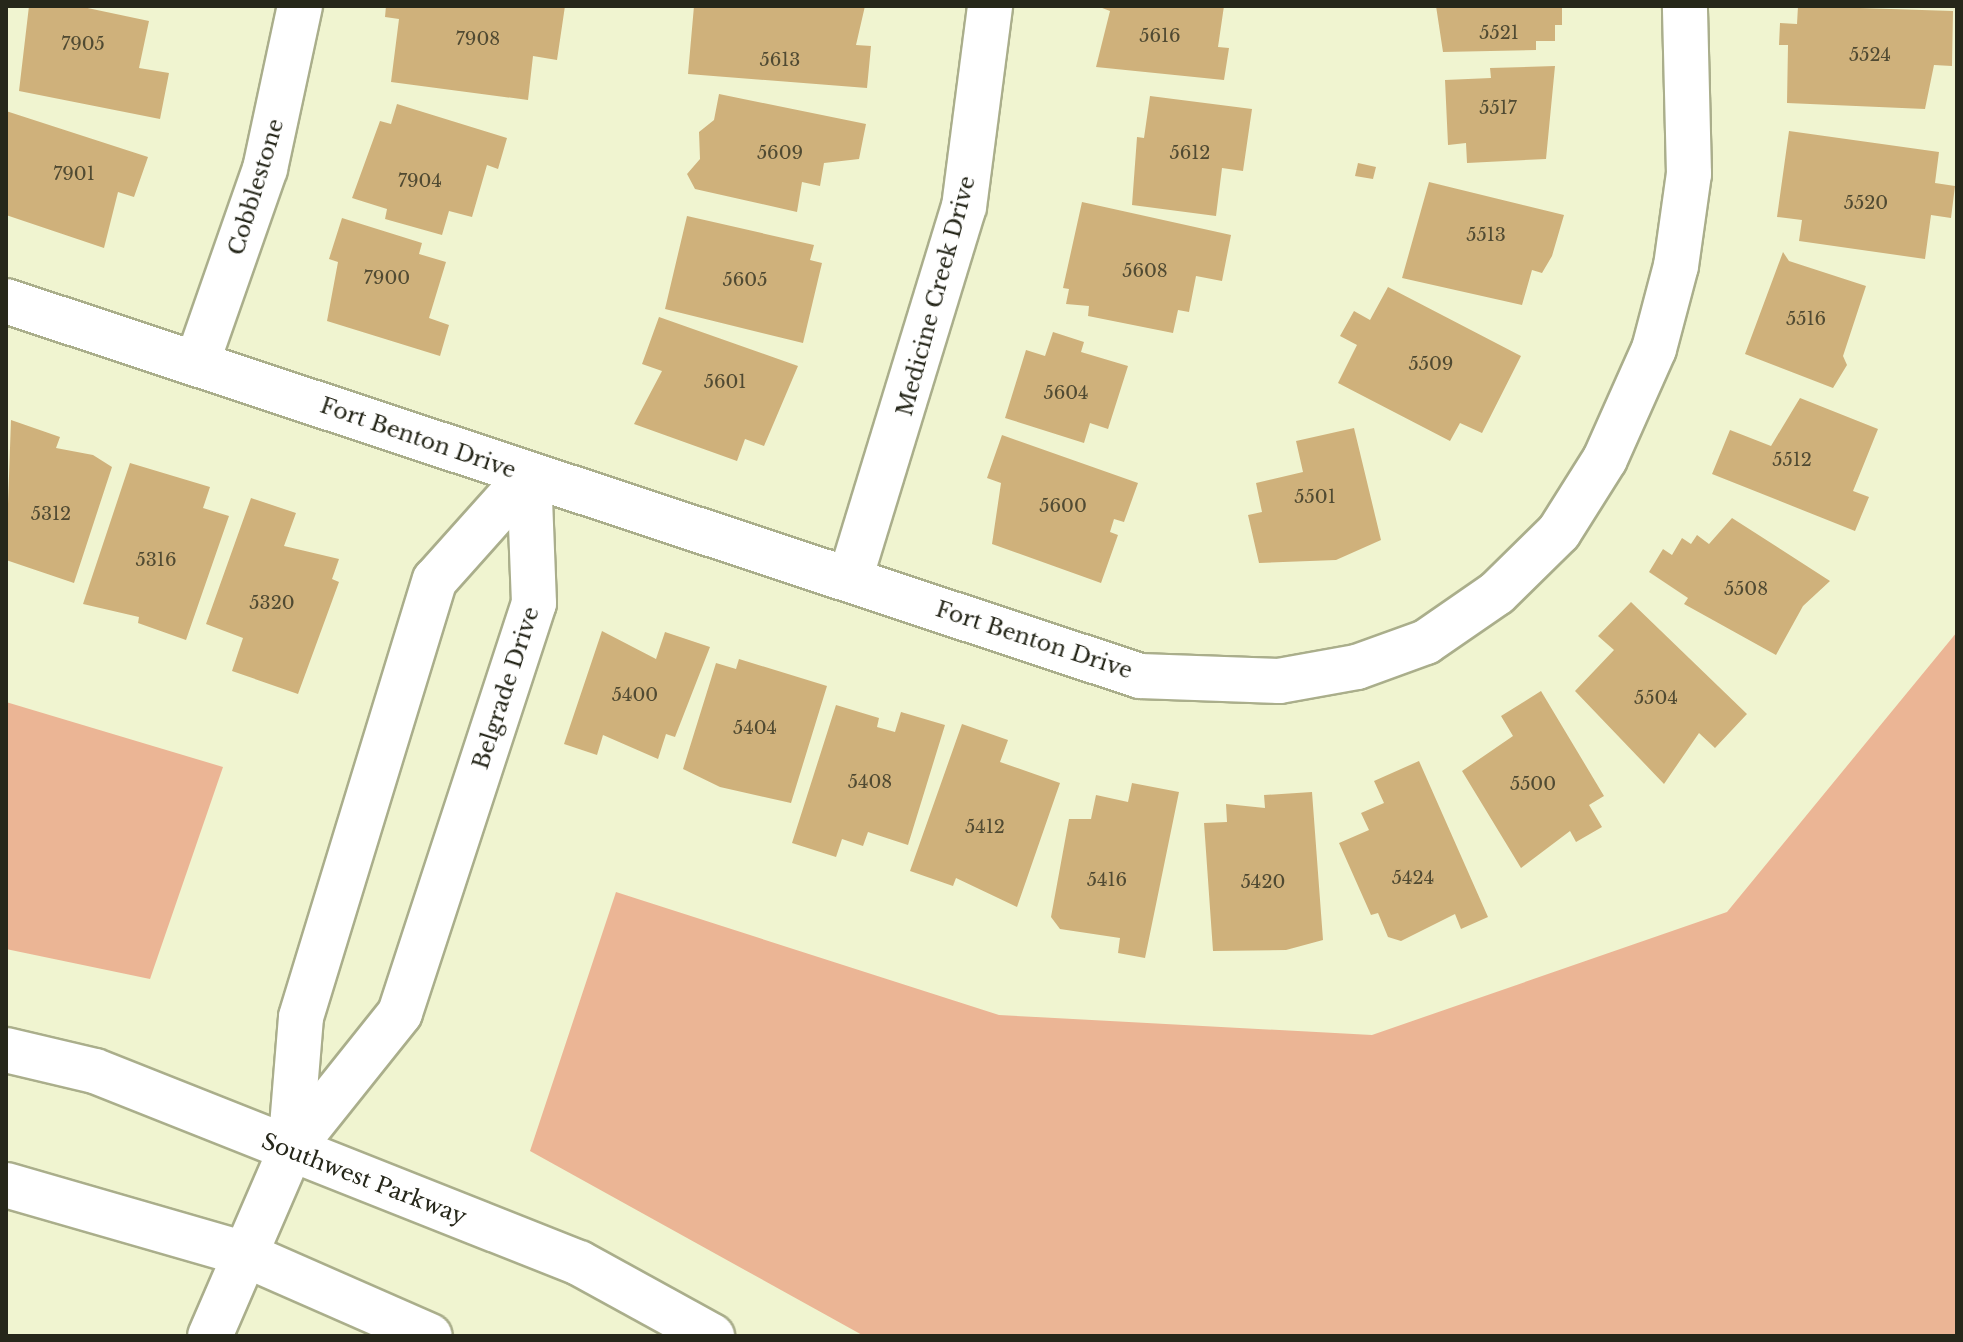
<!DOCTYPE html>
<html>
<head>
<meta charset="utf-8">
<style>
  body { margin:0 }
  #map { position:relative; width:1963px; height:1342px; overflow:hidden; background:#f0f4d0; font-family:"Libre Baskerville",serif }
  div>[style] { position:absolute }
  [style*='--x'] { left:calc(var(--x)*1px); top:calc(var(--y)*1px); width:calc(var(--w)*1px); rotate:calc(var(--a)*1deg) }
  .green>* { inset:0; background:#ebb595 }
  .building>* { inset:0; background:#cfb17b }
  .roads { filter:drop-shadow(2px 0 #aaae8b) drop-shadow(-2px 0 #aaae8b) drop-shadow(0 2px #aaae8b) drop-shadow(0 -2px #aaae8b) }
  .street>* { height:44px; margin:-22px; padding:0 22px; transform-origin:22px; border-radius:22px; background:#fff }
  .secondary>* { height:44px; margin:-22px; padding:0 22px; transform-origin:22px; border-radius:22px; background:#fff }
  span { translate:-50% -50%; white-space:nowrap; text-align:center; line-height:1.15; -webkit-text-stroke:6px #fff; paint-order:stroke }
  .number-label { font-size:18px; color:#504a32 }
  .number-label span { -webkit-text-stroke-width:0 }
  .street-label { font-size:22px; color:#26271a }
  .frame { position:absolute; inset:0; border:8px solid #26271a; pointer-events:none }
</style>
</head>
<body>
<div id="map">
  <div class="green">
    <div style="clip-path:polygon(1957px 632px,1957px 1336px,864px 1336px,530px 1151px,616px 892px,999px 1015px,1372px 1035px,1727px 912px)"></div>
    <div style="clip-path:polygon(6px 702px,223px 767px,150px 979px,6px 949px)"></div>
  </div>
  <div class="building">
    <div style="clip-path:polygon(29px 6px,78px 6px,149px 21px,139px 68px,169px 73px,160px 119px,19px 91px)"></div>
    <div style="clip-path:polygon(386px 6px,565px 6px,557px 60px,533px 56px,528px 100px,391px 82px,399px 19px,385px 17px)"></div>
    <div style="clip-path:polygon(694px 6px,865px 6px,856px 45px,871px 46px,867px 88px,688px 74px)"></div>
    <div style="clip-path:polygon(1097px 6px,1224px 6px,1218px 47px,1229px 48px,1224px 80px,1096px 67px,1110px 11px)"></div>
    <div style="clip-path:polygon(1436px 6px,1562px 6px,1562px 25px,1555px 25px,1555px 41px,1536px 41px,1536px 50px,1443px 52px)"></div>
    <div style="clip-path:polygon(1798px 6px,1953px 11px,1952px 66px,1934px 65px,1925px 109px,1787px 103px,1788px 45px,1779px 45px,1780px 23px,1797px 24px)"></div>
    <div style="clip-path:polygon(1555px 66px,1546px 159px,1467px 163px,1466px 143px,1448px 145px,1445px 80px,1491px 78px,1490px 68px)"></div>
    <div style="clip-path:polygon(719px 94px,866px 124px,859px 159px,824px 163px,820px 186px,802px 182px,797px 212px,695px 189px,687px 174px,700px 159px,699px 132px,714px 120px)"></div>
    <div style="clip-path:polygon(1150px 96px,1252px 109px,1243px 171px,1222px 168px,1216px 216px,1132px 205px,1137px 137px,1144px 138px)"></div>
    <div style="clip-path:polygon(397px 104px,507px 138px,498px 169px,487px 165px,472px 217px,449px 211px,442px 235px,385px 219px,387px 209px,352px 198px,380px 121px,391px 124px)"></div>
    <div style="clip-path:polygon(6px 111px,148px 157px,134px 197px,118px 192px,104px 248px,6px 215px)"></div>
    <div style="clip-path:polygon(1789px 131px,1939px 152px,1935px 183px,1955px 186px,1951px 218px,1931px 215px,1925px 259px,1799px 241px,1802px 220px,1777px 217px)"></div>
    <div style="clip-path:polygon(1358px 163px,1376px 167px,1373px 179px,1355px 176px)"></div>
    <div style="clip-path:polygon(1429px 182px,1564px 215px,1552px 256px,1542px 273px,1532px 270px,1522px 305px,1402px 278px)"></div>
    <div style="clip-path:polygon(1082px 202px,1231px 235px,1222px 281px,1196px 276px,1189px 312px,1178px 310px,1173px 333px,1088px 316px,1089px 306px,1066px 304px,1069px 289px,1063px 288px)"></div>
    <div style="clip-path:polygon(687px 216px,814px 245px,810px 260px,822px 263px,803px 343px,665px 309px)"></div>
    <div style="clip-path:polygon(342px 218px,422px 243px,419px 254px,446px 262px,429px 318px,449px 325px,440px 356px,327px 321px,338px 262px,329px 259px)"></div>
    <div style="clip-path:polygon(1783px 252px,1789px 261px,1866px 286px,1843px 356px,1847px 365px,1833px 388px,1745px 354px)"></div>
    <div style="clip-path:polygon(1388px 287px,1521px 356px,1482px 433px,1460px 423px,1450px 441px,1338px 383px,1357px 345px,1340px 336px,1354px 311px,1370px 320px)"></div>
    <div style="clip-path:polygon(659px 317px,798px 366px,764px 446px,745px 439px,737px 461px,634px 424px,662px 371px,642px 364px)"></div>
    <div style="clip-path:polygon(1053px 332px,1084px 342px,1081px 352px,1128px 366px,1108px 429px,1090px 423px,1084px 443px,1005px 418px,1026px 350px,1045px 356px)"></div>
    <div style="clip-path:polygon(1800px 398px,1878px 429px,1853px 491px,1869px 497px,1855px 531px,1712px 474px,1730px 430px,1771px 446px)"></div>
    <div style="clip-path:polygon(11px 420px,60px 437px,56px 448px,93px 455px,112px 467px,74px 583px,6px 560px)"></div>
    <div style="clip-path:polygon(1354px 428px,1381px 540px,1336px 560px,1259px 563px,1248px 515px,1262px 512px,1256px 483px,1303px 472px,1296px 441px)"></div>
    <div style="clip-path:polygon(1002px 435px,1138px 483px,1124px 522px,1114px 519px,1110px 532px,1118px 535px,1101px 583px,992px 544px,1001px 483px,987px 478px)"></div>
    <div style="clip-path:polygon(130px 463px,210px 487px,203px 508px,229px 516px,186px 640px,138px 623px,139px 617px,83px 604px)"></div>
    <div style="clip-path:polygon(251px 498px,296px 513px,284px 546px,339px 559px,332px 579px,339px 582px,298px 694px,232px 671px,243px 638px,206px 624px)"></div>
    <div style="clip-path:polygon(1732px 518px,1830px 581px,1803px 606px,1776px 655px,1684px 604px,1688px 598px,1649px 572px,1663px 549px,1672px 555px,1682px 538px,1691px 544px,1697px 535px,1709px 544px)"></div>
    <div style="clip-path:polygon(1631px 602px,1747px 714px,1715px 748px,1699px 733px,1664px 784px,1575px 691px,1614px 650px,1598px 636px)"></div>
    <div style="clip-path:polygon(602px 631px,656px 659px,665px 632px,710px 647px,675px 737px,666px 734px,658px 759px,603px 735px,597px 755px,564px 744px)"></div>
    <div style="clip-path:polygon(739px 659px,827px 686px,791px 803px,720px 787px,683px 769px,716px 663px,736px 669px)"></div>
    <div style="clip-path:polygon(1541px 691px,1604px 796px,1589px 805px,1602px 827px,1576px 842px,1570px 831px,1521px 868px,1462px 771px,1513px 736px,1501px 716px)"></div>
    <div style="clip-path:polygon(836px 705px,879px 718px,877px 727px,895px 732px,901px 712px,945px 725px,908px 845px,868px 832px,863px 846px,842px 839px,836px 857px,792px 843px)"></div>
    <div style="clip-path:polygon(962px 724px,1008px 740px,1000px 762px,1060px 783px,1017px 907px,956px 878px,953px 886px,910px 871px)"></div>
    <div style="clip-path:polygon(1419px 761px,1488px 917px,1461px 929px,1455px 914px,1401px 941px,1388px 937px,1378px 913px,1371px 915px,1339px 843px,1369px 830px,1361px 813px,1384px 803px,1374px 781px)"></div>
    <div style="clip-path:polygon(1132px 783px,1179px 792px,1145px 958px,1118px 953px,1120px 938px,1060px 929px,1051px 917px,1069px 819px,1091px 819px,1096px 795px,1128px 802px)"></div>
    <div style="clip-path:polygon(1312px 792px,1323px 940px,1286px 950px,1213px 951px,1204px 823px,1227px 822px,1226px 804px,1265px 808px,1264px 795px)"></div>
  </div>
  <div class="roads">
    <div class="street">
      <div style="--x:6;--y:301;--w:1194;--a:18.3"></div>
      <div style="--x:1140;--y:676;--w:139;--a:2.1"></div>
      <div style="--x:1279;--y:681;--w:79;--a:-10.2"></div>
      <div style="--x:1357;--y:667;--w:73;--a:-19.9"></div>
      <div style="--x:1426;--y:642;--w:86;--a:-34.6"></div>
      <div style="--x:1497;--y:593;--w:87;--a:-44.5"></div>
      <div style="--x:1559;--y:532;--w:86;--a:-57.8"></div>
      <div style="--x:1605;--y:459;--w:120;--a:-66"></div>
      <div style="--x:1654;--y:349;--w:86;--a:-75.2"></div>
      <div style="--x:1676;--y:266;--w:93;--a:-82"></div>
      <div style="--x:1689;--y:174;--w:168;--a:-91.4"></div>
      <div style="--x:197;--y:363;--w:206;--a:-70.7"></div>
      <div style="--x:265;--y:169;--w:167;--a:-77.9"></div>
      <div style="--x:850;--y:579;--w:389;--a:-73"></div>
      <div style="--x:964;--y:207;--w:203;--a:-82.6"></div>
      <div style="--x:290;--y:1151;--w:134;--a:-85.3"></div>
      <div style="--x:301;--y:1017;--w:457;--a:-73"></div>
      <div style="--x:435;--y:580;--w:141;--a:-48.2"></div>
      <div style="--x:210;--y:1336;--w:202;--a:-66.6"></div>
      <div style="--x:290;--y:1151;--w:176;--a:-51.4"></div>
      <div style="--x:400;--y:1013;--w:431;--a:-71.9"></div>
      <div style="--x:534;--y:603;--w:128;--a:-92.2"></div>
    </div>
    <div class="secondary">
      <div style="--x:6;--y:1050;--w:91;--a:13.3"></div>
      <div style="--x:95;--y:1071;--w:521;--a:21.64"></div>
      <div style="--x:579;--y:1263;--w:152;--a:28.8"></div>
      <div style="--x:6;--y:1185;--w:245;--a:16.1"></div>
      <div style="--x:241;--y:1253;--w:206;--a:23.7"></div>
    </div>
  </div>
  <div class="number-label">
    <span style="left:1499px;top:33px">5521</span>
    <span style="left:1160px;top:36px">5616</span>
    <span style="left:478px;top:39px">7908</span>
    <span style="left:83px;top:44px">7905</span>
    <span style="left:1870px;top:55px">5524</span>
    <span style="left:780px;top:60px">5613</span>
    <span style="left:1498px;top:108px">5517</span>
    <span style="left:780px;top:153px">5609</span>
    <span style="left:1190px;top:153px">5612</span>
    <span style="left:74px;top:174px">7901</span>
    <span style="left:420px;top:181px">7904</span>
    <span style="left:1866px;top:203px">5520</span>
    <span style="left:1486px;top:235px">5513</span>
    <span style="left:1145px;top:271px">5608</span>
    <span style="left:387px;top:278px">7900</span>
    <span style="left:745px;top:280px">5605</span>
    <span style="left:1806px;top:319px">5516</span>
    <span style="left:1431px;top:364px">5509</span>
    <span style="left:725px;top:382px">5601</span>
    <span style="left:1066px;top:393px">5604</span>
    <span style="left:1792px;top:460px">5512</span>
    <span style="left:1315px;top:497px">5501</span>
    <span style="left:1063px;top:506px">5600</span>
    <span style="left:51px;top:514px">5312</span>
    <span style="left:156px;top:560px">5316</span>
    <span style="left:1746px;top:589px">5508</span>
    <span style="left:272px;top:603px">5320</span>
    <span style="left:635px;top:695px">5400</span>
    <span style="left:1656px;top:698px">5504</span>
    <span style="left:755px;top:728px">5404</span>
    <span style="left:870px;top:782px">5408</span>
    <span style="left:1533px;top:784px">5500</span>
    <span style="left:985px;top:827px">5412</span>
    <span style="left:1413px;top:878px">5424</span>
    <span style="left:1107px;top:880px">5416</span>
    <span style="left:1263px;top:882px">5420</span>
  </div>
  <div class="street-label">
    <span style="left:256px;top:187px;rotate:-73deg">Cobblestone</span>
    <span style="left:936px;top:296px;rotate:-75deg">Medicine Creek Drive</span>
    <span style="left:418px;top:438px;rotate:19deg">Fort Benton Drive</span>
    <span style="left:1034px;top:640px;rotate:18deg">Fort Benton Drive</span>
    <span style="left:506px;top:688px;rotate:-72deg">Belgrade Drive</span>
    <span style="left:364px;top:1179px;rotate:21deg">Southwest Parkway</span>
  </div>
  <div class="frame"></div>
</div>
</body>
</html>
